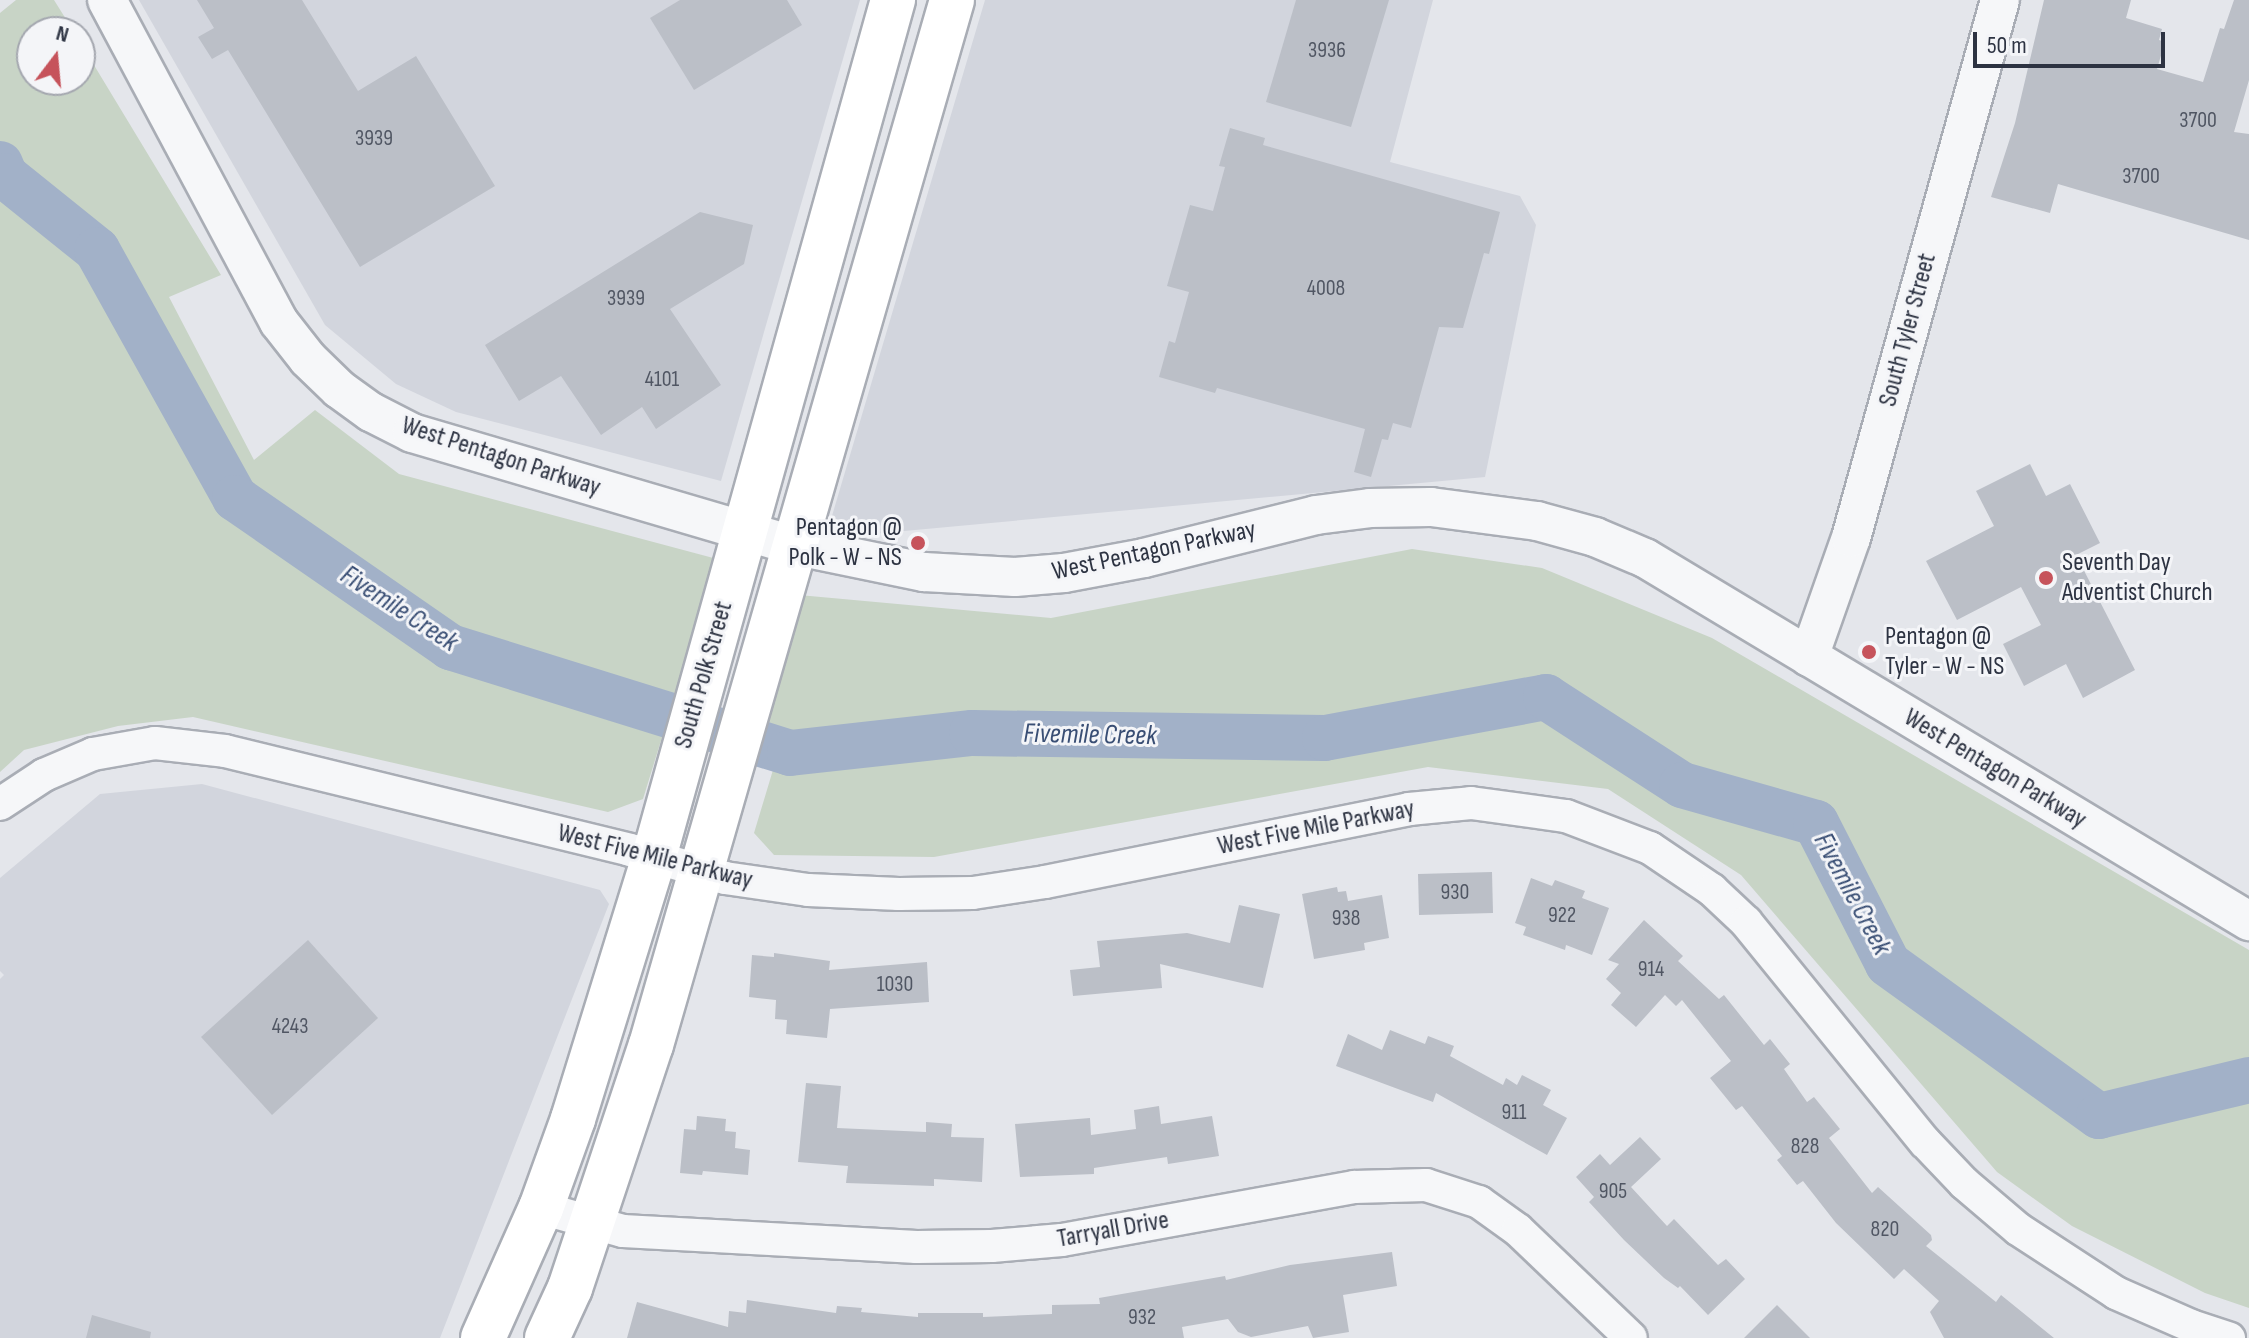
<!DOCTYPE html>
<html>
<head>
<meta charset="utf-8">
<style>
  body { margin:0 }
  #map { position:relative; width:2249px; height:1338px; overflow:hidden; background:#e4e6eb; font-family:"Sofia Sans Condensed",sans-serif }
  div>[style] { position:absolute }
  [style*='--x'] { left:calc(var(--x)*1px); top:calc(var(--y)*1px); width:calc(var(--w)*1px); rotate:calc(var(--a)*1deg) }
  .built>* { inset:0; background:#d2d5dd }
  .green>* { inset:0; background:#c8d4c6 }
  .river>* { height:46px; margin:-23px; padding:0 23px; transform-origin:23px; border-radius:23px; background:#a2b1c8 }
  .building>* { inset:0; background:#bbbfc7 }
  .roads { filter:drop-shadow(2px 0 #a9adb5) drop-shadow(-2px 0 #a9adb5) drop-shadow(0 2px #a9adb5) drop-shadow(0 -2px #a9adb5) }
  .minor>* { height:32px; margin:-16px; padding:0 16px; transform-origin:16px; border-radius:16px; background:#f6f7f9 }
  .tertiary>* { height:38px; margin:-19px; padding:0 19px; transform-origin:19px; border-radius:19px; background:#f6f7f9 }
  .secondary>* { height:44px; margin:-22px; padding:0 22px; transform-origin:22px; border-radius:22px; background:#fff }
  .dots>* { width:22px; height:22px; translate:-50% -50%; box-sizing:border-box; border:4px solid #f4f5f8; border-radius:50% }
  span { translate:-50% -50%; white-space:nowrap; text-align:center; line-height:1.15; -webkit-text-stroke:6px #f4f5f8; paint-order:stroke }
  .number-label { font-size:22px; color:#505663 }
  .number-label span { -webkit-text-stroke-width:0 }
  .street-label { font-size:26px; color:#2d3342 }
  .poi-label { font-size:26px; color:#2d3342 }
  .right { translate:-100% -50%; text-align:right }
  .left { translate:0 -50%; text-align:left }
  .water-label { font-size:28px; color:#394e74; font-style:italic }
  .north { position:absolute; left:16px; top:16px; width:80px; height:80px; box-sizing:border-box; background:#f4f5f8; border:2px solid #a4a7af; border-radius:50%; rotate:16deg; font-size:22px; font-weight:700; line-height:32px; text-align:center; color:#2d3342 }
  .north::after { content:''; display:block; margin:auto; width:28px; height:36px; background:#c6535b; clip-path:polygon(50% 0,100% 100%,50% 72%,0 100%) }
  .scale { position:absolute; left:1973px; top:32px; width:192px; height:36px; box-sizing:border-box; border:4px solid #2d3342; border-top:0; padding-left:10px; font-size:24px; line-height:28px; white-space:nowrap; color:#2d3342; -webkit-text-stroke:6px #f4f5f8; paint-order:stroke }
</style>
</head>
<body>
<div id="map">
  <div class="built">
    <div style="clip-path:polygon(139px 0,860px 0,721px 481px,456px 412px,396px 384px,325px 325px)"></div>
    <div style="clip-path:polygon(985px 0,1433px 0,1390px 162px,1520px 196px,1536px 225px,1485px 477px,861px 535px,829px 526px)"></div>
    <div style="clip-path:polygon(202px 784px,600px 890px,609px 904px,440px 1338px,0 1338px,0 979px,4px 975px,0 971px,0 878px,100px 794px)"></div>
  </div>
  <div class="green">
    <div style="clip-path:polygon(16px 0,54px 0,74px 32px,32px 32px,32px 80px,80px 80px,80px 42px,221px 275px,169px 297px,254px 460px,315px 410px,399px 474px,717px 559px,643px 799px,608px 812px,193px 717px,118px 726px,24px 750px,0 772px,0 13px)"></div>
    <div style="clip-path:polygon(1412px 549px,1542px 568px,1712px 638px,2249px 950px,2249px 1308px,2205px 1293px,2072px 1226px,1997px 1172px,1741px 875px,1608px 789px,1428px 767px,934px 857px,774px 855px,754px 833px,785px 730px,759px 732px,799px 595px,1051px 618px)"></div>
  </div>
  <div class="river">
    <div style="--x:0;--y:164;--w:13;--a:67"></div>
    <div style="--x:5;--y:176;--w:118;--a:38.8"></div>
    <div style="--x:97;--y:250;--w:284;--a:60.9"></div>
    <div style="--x:235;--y:498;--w:262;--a:34.7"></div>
    <div style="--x:450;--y:647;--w:356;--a:17.3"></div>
    <div style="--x:790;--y:753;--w:183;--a:-6.3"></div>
    <div style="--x:972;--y:733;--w:353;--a:0.8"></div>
    <div style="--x:1325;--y:738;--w:225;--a:-10.5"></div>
    <div style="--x:1546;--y:697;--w:162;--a:32.9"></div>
    <div style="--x:1682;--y:785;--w:139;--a:15.8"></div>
    <div style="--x:1816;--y:823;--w:158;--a:62.9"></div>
    <div style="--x:1888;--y:964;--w:260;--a:35.8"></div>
    <div style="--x:2099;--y:1116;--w:154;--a:-13.5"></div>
  </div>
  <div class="building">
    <div style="clip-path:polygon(197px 0,302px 0,358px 91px,416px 56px,495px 186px,360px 267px,228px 50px,212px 59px,198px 37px,214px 28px)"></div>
    <div style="clip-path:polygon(680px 0,787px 0,802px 25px,694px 90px,650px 18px)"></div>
    <div style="clip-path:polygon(1296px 0,1389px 0,1351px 127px,1266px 102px)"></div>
    <div style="clip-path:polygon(2044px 0,2131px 0,2126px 18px,2162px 29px,2159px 40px,2165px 42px,2157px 69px,2203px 82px,2220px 28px,2224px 29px,2234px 0,2249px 0,2249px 80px,2234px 132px,2249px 134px,2249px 240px,2058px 184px,2050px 213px,1991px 197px,2015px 123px)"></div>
    <div style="clip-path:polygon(1230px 128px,1265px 138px,1263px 145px,1500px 212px,1489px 254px,1484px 253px,1463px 328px,1439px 327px,1411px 428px,1393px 423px,1388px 440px,1382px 439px,1371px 477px,1354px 472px,1365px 429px,1217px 388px,1215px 393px,1159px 377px,1169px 341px,1175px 343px,1189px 292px,1167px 286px,1190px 205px,1213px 211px,1225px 167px,1219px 166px)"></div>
    <div style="clip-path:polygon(700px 212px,753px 225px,744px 264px,670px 309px,721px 385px,656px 429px,642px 407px,601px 435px,561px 376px,519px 401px,485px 345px)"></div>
    <div style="clip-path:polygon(2030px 464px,2046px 496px,2070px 484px,2100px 543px,2076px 555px,2135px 670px,2083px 698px,2066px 664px,2024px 686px,2003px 644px,2041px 625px,2021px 587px,1957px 620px,1926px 561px,1994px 526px,1976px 491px)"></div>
    <div style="clip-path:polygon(1492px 872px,1493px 913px,1419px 915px,1418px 874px)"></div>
    <div style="clip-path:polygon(1531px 878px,1552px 886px,1555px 880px,1585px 891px,1582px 898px,1609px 908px,1592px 955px,1566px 945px,1565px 950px,1523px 935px,1526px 927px,1515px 923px)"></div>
    <div style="clip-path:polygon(1337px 887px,1338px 892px,1346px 891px,1348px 901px,1382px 895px,1389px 938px,1364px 943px,1365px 950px,1314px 959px,1302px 894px)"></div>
    <div style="clip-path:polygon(1239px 905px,1280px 914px,1263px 988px,1160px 964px,1162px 988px,1073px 996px,1070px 970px,1100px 967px,1097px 941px,1187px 933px,1230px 943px)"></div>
    <div style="clip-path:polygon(1644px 920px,1683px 956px,1678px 961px,1719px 999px,1724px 995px,1764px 1045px,1770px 1039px,1790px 1064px,1784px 1069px,1807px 1102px,1814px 1097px,1840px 1129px,1829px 1138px,1872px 1193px,1878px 1187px,1931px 1235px,1932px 1240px,1926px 1246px,1996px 1302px,2001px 1295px,2054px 1338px,1944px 1338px,1930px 1312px,1939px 1301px,1904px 1269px,1894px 1279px,1836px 1223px,1803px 1181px,1797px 1185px,1777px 1160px,1782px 1156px,1742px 1106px,1736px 1110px,1710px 1078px,1731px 1061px,1682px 1000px,1676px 1006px,1665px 995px,1636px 1027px,1611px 1005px,1621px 993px,1606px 979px,1619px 964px,1608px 960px)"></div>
    <div style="clip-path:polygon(308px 940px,378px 1018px,272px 1115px,201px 1037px)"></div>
    <div style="clip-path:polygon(774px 953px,830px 961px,829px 970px,927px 962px,929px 1002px,830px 1009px,827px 1038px,786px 1034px,787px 1020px,775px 1019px,776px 1000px,749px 997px,752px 955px,774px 957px)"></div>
    <div style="clip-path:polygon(1390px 1030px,1425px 1044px,1428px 1036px,1454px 1046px,1450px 1056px,1503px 1085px,1506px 1078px,1517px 1085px,1522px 1075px,1551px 1090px,1543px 1105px,1567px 1118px,1547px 1155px,1436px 1093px,1433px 1102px,1336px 1066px,1348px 1034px,1382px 1050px)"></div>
    <div style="clip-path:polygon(806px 1083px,841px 1086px,837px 1128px,926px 1132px,926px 1122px,952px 1124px,951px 1137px,984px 1138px,982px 1182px,934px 1179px,934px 1186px,846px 1183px,848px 1166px,798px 1162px)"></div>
    <div style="clip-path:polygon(1159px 1106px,1161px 1124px,1212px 1116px,1219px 1156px,1168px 1164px,1167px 1157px,1094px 1168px,1094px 1174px,1020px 1177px,1015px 1124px,1090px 1118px,1091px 1135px,1136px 1129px,1134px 1110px)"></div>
    <div style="clip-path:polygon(697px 1116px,726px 1119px,725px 1131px,736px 1132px,735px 1148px,750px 1150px,748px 1175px,703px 1171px,702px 1175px,680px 1173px,684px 1129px,696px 1130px)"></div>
    <div style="clip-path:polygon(1640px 1137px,1661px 1159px,1631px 1187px,1667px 1226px,1674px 1219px,1718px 1265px,1726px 1259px,1745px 1279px,1708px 1315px,1680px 1286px,1678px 1288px,1664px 1278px,1624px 1240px,1589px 1202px,1594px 1197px,1576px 1177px,1600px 1154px,1610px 1165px)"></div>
    <div style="clip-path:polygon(1392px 1252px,1397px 1286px,1343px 1295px,1349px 1332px,1313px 1338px,1308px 1326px,1251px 1337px,1238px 1332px,1228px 1319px,1182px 1327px,1184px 1338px,627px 1338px,637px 1302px,728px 1327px,729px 1311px,746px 1313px,747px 1300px,836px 1313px,837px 1306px,862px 1308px,861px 1312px,918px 1317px,918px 1313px,983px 1313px,983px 1317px,1052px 1314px,1052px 1305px,1100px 1304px,1099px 1298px,1225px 1276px,1226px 1280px,1290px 1265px)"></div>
    <div style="clip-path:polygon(1777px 1305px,1810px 1338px,1744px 1338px)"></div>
    <div style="clip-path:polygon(92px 1315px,151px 1332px,150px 1338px,86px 1338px)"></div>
  </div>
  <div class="roads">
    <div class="minor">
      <div style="--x:0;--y:804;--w:53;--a:-33.4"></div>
      <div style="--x:44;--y:775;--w:53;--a:-23.2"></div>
      <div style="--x:93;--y:754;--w:63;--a:-10.1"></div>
      <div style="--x:155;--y:743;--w:70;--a:6.5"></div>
      <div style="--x:225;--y:751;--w:417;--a:13.7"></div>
      <div style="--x:630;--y:850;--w:99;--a:16.4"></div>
      <div style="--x:725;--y:878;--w:84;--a:8.2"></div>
      <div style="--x:808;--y:890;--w:91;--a:2.5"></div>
      <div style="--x:899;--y:894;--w:74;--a:-0.8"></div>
      <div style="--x:973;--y:893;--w:73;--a:-8.7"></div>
      <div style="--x:1045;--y:882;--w:371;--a:-11.3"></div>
      <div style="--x:1409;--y:809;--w:62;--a:-5.5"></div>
      <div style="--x:1471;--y:803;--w:96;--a:7.8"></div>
      <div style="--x:1566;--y:816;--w:90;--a:20.9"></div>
      <div style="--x:1650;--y:848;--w:75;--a:34.1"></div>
      <div style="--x:1712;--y:890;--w:47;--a:43.3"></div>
      <div style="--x:1746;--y:922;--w:284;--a:50.9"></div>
      <div style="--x:1925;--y:1142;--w:57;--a:46.4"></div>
      <div style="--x:1964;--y:1183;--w:71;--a:40.4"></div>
      <div style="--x:2018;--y:1229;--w:117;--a:33.1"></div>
      <div style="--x:2116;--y:1293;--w:82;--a:23.7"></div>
      <div style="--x:2191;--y:1326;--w:40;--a:18"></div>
      <div style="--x:541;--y:1208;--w:85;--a:15.7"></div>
      <div style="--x:623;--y:1231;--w:294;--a:3.1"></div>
      <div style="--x:917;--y:1247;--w:75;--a:-0.8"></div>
      <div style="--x:992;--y:1246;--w:70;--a:-4.9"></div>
      <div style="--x:1062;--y:1240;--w:297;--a:-10.3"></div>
      <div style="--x:1354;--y:1187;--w:72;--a:-1.6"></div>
      <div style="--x:1426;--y:1185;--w:56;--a:17.8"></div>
      <div style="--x:1479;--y:1202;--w:48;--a:35.7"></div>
      <div style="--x:1518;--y:1230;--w:156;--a:43.7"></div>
    </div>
    <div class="tertiary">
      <div style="--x:107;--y:0;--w:365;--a:61.9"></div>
      <div style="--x:279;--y:322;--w:47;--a:51.9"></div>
      <div style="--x:308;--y:359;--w:43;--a:44.1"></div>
      <div style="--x:339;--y:389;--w:39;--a:36"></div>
      <div style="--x:371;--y:412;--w:46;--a:27.1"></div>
      <div style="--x:412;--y:433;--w:396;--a:16.4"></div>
      <div style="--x:792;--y:545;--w:135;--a:11.6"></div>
      <div style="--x:924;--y:572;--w:91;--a:3.1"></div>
      <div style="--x:1015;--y:577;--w:49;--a:-4.7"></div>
      <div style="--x:1064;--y:573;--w:81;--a:-10.6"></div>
      <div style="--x:1144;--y:558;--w:177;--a:-14"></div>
      <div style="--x:1316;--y:515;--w:54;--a:-7.4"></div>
      <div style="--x:1370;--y:508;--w:61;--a:-0.9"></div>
      <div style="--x:1431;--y:507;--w:107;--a:7.5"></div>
      <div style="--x:1537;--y:521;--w:60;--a:15.4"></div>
      <div style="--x:1595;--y:537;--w:54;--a:22.8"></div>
      <div style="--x:1645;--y:558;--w:705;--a:31.01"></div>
      <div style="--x:1809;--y:657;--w:126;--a:-70.6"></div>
      <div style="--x:1851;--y:538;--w:558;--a:-74.52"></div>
    </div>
    <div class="secondary">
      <div style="--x:483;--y:1338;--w:142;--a:-66"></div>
      <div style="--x:541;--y:1208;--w:95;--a:-70.2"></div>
      <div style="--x:573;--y:1119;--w:274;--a:-72.8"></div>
      <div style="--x:654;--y:857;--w:890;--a:-74.42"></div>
      <div style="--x:547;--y:1338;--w:55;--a:-65.3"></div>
      <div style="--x:570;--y:1288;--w:256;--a:-71.6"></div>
      <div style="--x:651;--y:1045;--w:1087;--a:-73.93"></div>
    </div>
  </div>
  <div class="dots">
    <div style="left:918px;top:543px;background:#c6535b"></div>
    <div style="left:2046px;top:578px;background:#c6535b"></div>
    <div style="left:1869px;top:652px;background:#c6535b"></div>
  </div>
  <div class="number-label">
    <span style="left:1327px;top:51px">3936</span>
    <span style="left:2198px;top:121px">3700</span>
    <span style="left:374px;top:139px">3939</span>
    <span style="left:2141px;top:177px">3700</span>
    <span style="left:1326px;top:289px">4008</span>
    <span style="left:626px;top:299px">3939</span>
    <span style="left:662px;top:380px">4101</span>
    <span style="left:1455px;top:893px">930</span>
    <span style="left:1562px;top:916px">922</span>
    <span style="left:1346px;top:919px">938</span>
    <span style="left:1651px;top:970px">914</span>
    <span style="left:895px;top:985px">1030</span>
    <span style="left:290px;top:1027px">4243</span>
    <span style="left:1514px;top:1113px">911</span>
    <span style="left:1805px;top:1147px">828</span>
    <span style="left:1613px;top:1192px">905</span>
    <span style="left:1885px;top:1230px">820</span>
    <span style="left:1142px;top:1318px">932</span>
  </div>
  <div class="street-label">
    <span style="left:1908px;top:330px;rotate:-75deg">South Tyler Street</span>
    <span style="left:501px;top:457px;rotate:18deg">West Pentagon Parkway</span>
    <span style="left:1154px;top:551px;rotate:-12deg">West Pentagon Parkway</span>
    <span style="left:704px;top:675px;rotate:-74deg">South Polk Street</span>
    <span style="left:1995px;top:769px;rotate:31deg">West Pentagon Parkway</span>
    <span style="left:1316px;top:828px;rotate:-11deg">West Five Mile Parkway</span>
    <span style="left:655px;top:857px;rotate:14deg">West Five Mile Parkway</span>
    <span style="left:1113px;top:1230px;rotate:-10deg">Tarryall Drive</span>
  </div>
  <div class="poi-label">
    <span class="right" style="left:902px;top:543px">Pentagon @<br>Polk - W - NS</span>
    <span class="left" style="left:2062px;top:578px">Seventh Day<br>Adventist Church</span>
    <span class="left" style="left:1885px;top:652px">Pentagon @<br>Tyler - W - NS</span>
  </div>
  <div class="water-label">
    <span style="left:399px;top:609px;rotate:33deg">Fivemile Creek</span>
    <span style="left:1090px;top:735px;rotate:1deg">Fivemile Creek</span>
    <span style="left:1852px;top:894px;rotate:62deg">Fivemile Creek</span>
  </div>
  <div class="north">N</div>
  <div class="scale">50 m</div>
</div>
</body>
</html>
